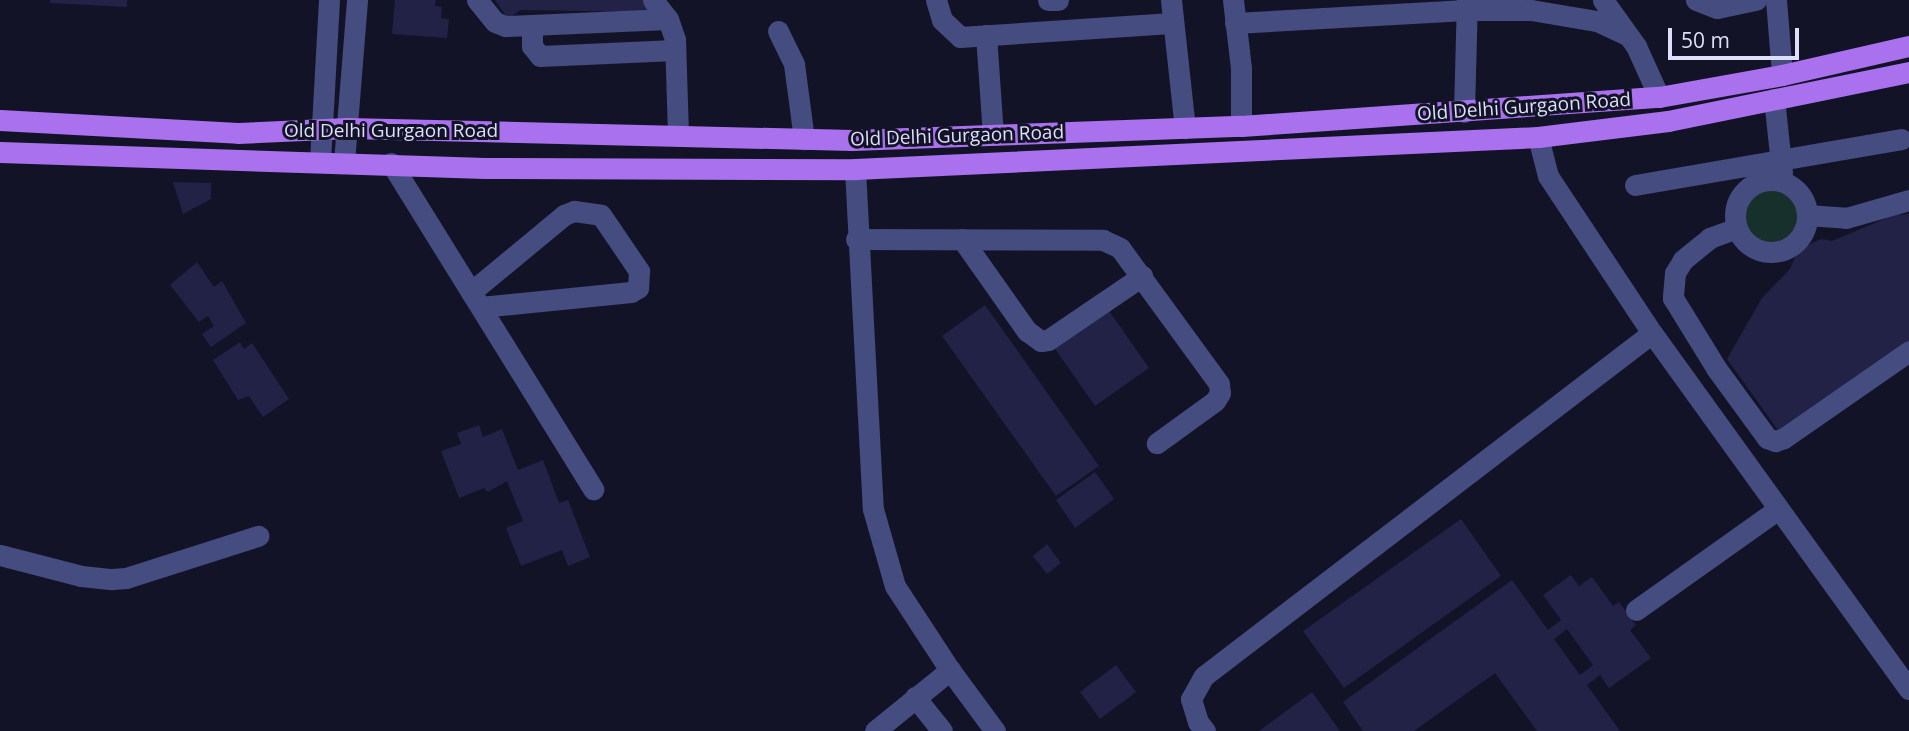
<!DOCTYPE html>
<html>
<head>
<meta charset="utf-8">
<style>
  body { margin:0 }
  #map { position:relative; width:1909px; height:731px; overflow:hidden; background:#131327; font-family:"Open Sans",sans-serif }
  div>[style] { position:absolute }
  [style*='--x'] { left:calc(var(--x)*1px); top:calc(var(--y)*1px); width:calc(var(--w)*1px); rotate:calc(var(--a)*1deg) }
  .green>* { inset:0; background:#17302b }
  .round { border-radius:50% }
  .building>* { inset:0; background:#222146 }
  .minor>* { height:21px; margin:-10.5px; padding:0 10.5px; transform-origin:10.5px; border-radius:10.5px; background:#444c80 }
  .minor>.ring { margin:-10.5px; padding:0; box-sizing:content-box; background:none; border:21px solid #444c80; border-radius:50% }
  .major>* { height:21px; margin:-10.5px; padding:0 10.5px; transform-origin:10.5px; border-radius:10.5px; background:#a971ee }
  span { translate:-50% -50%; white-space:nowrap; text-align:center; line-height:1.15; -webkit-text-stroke:6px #131327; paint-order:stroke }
  .street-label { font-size:19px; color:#dddffb }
  .scale { position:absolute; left:1668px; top:28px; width:131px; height:32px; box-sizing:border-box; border:4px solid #dddffb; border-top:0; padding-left:9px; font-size:21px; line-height:24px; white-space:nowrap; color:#dddffb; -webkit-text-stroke:5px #131327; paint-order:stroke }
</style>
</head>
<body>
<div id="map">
  <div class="green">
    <div class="round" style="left:1739px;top:183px;width:64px;height:64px"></div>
  </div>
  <div class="building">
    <div style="clip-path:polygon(50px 0,127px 0,127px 7px,50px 3px)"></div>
    <div style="clip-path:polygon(395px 0,436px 0,435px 6px,442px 7px,441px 18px,449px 19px,447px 38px,392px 34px)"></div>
    <div style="clip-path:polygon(495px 0,643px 0,651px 12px,520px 10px,508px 19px)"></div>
    <div style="clip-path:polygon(173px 182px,211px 183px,211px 199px,183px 214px)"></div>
    <div style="clip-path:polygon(1909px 214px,1909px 342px,1780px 433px,1727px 359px,1762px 298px,1790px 269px,1797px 252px,1806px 246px,1821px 239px,1832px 241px,1894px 215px)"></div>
    <div style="clip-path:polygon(197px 262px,214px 287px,222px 281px,246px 323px,211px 347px,202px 334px,214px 326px,208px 316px,199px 322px,170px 285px)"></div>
    <div style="clip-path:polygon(985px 305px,1099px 466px,1056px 496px,942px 336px)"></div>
    <div style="clip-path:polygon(1107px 308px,1149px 368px,1095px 406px,1053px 346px)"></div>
    <div style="clip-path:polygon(240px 342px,244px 349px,252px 343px,289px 399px,263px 417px,249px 396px,238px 400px,213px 360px)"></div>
    <div style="clip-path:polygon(479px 425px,483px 437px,502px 429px,518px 470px,543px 460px,559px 503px,568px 500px,590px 557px,568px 566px,562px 550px,521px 566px,506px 528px,523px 521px,507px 481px,488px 492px,484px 488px,459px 498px,441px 451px,461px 444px,457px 433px)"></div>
    <div style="clip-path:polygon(1095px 472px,1114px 499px,1075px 528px,1056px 500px)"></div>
    <div style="clip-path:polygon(1461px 519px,1501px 576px,1344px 688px,1303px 631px)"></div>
    <div style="clip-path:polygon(1047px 544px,1061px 563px,1047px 574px,1033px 556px)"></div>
    <div style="clip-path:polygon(evenodd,1571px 575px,1579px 586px,1592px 577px,1613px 606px,1619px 602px,1636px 625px,1630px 630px,1651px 658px,1609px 688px,1600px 675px,1587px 685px,1620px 731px,1537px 731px,1495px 673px,1414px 731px,1363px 731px,1343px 702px,1512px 580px,1548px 630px,1561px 620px,1543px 595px,1571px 575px,1567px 629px,1593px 665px,1580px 675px,1554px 639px,1567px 629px)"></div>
    <div style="clip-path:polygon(1116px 665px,1136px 692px,1100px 719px,1080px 692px)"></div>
    <div style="clip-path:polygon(1312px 692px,1340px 731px,1259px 731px)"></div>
  </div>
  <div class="minor">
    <div style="--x:477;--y:0;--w:28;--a:51"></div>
    <div style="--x:495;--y:22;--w:11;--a:22"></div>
    <div style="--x:505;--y:26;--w:163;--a:-2.5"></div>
    <div style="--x:653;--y:0;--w:24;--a:52"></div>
    <div style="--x:668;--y:19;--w:21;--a:71"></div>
    <div style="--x:675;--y:39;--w:97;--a:88.2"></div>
    <div style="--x:936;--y:0;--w:21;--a:73"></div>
    <div style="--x:942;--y:20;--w:25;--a:43"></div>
    <div style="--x:960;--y:37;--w:212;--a:-3.8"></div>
    <div style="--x:1048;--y:0;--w:10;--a:0"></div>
    <div style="--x:1171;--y:0;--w:129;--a:83.8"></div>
    <div style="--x:1233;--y:0;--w:68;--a:83.3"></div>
    <div style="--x:1241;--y:68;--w:58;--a:90"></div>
    <div style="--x:1603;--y:0;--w:57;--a:54.3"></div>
    <div style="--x:1636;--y:46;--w:56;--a:65.7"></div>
    <div style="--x:1696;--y:0;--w:22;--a:21"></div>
    <div style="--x:1717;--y:8;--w:40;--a:-12"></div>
    <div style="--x:1776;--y:0;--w:75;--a:85.4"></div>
    <div style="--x:1235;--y:23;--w:231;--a:-3.2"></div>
    <div style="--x:1466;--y:10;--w:65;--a:0"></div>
    <div style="--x:1531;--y:10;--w:67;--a:9.5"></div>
    <div style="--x:1597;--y:21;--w:33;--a:25"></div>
    <div style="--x:532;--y:26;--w:20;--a:90"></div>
    <div style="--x:532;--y:46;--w:13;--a:51"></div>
    <div style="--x:540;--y:56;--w:135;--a:-2.5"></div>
    <div style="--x:778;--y:31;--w:37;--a:64"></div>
    <div style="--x:794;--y:64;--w:76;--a:82.4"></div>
    <div style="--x:986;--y:35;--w:100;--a:86"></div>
    <div style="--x:1774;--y:99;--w:74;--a:83.8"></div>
    <div style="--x:1464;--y:112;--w:112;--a:-88.5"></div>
    <div style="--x:1538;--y:137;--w:40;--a:75.6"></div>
    <div style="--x:1548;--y:176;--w:188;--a:56.5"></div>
    <div style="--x:1652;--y:333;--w:439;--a:54.2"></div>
    <div style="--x:320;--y:161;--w:161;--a:-86.8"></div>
    <div style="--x:344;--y:162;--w:163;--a:-85.4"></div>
    <div style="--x:391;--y:163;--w:384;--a:58.2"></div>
    <div style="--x:855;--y:169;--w:340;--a:87"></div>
    <div style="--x:873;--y:509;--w:80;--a:74.1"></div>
    <div style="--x:895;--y:586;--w:100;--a:56.8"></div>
    <div style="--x:950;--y:670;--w:76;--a:53.6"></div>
    <div class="ring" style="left:1735px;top:180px;width:51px;height:51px"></div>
    <div style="--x:1635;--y:185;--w:270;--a:-9.8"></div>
    <div style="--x:1807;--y:215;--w:39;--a:4"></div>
    <div style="--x:1846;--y:218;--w:66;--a:-15.9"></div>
    <div style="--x:1737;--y:228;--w:29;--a:160"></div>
    <div style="--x:1710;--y:238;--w:35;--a:141"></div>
    <div style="--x:1683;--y:260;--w:15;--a:122"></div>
    <div style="--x:1675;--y:273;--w:25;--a:95"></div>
    <div style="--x:1673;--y:298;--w:82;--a:58.4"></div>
    <div style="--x:1716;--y:368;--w:87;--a:53.9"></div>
    <div style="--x:1767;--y:438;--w:9;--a:21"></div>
    <div style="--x:1775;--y:441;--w:9;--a:-18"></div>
    <div style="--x:1784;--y:438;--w:152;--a:-34.8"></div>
    <div style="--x:856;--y:239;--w:247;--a:0.2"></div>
    <div style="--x:1103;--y:240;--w:19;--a:25"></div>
    <div style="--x:1120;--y:248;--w:168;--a:53.9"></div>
    <div style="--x:1219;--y:384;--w:9;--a:84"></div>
    <div style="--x:1220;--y:393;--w:9;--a:122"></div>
    <div style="--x:1215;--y:401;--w:72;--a:144.1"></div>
    <div style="--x:962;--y:239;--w:113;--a:54.8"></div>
    <div style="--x:1027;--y:331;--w:17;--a:36"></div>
    <div style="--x:1041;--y:341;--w:7;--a:-8"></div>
    <div style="--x:1048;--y:340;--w:114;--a:-34.2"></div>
    <div style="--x:471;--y:292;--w:121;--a:-39.6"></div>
    <div style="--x:564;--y:215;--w:11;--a:-22"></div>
    <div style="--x:574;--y:211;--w:27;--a:8"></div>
    <div style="--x:601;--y:215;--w:68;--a:55.8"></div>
    <div style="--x:639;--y:271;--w:17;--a:93"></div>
    <div style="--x:638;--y:288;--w:8;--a:150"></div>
    <div style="--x:631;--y:292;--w:151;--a:174.3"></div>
    <div style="--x:0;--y:555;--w:84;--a:14.5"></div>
    <div style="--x:81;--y:576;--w:31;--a:6"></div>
    <div style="--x:112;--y:579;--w:14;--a:-4"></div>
    <div style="--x:126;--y:578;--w:139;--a:-17.7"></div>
    <div style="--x:1636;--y:610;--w:174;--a:-35.4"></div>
    <div style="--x:915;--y:697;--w:43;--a:51.5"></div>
    <div style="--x:875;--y:731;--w:97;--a:-39.1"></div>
    <div style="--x:1205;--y:731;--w:11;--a:-128"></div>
    <div style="--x:1198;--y:722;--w:24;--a:-107"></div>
    <div style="--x:1191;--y:699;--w:26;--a:-61"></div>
    <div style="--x:1204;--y:676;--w:564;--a:-37.44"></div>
  </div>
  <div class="major">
    <div style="--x:0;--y:120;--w:238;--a:3.1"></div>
    <div style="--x:238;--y:133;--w:109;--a:-2.6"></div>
    <div style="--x:347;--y:128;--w:505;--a:1.36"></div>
    <div style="--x:852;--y:140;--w:389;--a:-2.1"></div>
    <div style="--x:1241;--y:126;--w:419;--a:-4"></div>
    <div style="--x:1659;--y:97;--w:125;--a:-10.1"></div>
    <div style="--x:1782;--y:75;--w:130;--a:-12.9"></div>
    <div style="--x:0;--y:152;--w:485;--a:1.9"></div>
    <div style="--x:485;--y:168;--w:370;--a:0.2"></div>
    <div style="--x:855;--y:169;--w:684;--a:-2.68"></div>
    <div style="--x:1538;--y:137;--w:131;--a:-7"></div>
    <div style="--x:1668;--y:121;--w:246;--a:-11.5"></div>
  </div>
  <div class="street-label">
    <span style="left:1524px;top:107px;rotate:-4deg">Old Delhi Gurgaon Road</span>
    <span style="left:391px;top:131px">Old Delhi Gurgaon Road</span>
    <span style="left:957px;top:136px;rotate:-2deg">Old Delhi Gurgaon Road</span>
  </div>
  <div class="scale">50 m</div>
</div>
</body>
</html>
